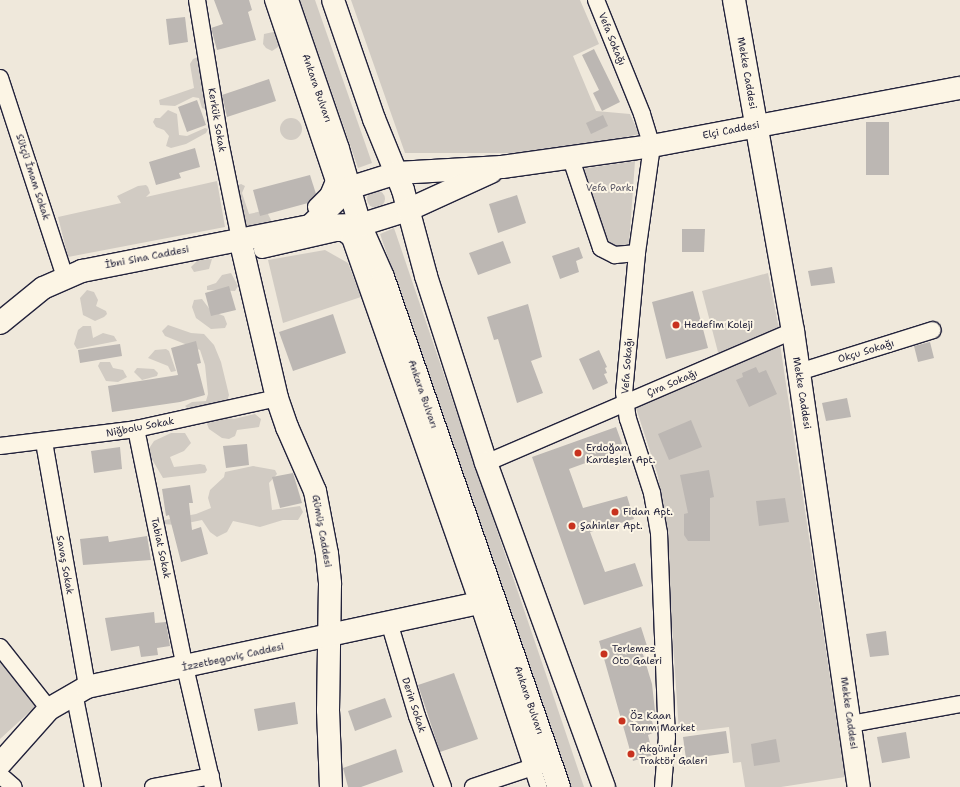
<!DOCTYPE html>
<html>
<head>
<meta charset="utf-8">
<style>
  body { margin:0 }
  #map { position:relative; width:960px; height:787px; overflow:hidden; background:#efe8db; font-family:"Shantell Sans",sans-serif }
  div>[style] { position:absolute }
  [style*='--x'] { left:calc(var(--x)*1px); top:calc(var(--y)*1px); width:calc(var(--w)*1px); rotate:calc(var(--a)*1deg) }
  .green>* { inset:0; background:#d1cbc3 }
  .round { border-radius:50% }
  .building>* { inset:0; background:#bcb7b3 }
  .roads { filter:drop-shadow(1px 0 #22223b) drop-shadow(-1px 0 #22223b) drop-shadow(0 1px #22223b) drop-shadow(0 -1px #22223b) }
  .street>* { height:16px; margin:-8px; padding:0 8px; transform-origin:8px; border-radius:8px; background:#fcf5e5 }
  .secondary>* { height:22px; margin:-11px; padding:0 11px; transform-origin:11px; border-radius:11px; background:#fcf5e5 }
  .dots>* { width:11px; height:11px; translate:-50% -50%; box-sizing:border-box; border:2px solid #fcf5e5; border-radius:50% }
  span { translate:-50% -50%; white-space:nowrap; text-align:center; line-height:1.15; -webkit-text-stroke:4px #fcf5e5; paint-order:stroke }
  .street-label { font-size:10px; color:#22223b }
  .park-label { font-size:10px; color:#575564 }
  .poi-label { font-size:10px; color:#22223b }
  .left { translate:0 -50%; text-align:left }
</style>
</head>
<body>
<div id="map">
  <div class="green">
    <div style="clip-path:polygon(300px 0,315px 0,372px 163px,358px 168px)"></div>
    <div style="clip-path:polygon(351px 0,580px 0,599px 44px,573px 56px,596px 111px,630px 114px,639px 134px,601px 143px,530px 153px,405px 153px)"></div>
    <div style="clip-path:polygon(278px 31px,281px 45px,272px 51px,266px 48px,263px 44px,264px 34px)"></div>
    <div style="clip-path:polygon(198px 57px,201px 58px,208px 110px,202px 108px,199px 98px,193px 97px,175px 106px,160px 105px,159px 100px,194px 88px,190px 64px,193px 59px)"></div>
    <div style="clip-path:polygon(168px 110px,177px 114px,179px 135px,187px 136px,205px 128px,208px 129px,206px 133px,186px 144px,171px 148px,166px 146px,169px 136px,164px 130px,156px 127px,153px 122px,155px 118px,160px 118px)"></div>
    <div class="round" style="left:280px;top:118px;width:22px;height:22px"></div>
    <div style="clip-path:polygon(635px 161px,629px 245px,609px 248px,581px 169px)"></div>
    <div style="clip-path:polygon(217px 181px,225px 227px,68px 257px,58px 217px,121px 203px,117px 196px,138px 186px,146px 185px,148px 187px,150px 193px,146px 197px)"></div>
    <div style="clip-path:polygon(241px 184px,245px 186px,242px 193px,249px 214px,262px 211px,268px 214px,271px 220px,266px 227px,252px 229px,245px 227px,236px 186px)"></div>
    <div class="round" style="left:367px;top:190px;width:18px;height:18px"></div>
    <div style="clip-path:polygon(394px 228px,553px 695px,584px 787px,571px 787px,380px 234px)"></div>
    <div style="clip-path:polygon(325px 250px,348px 263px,361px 297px,283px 323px,268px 260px)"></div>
    <div style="clip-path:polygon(212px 259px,209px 269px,194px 272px,191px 267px,198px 260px)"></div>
    <div style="clip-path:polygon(231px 273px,238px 286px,235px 291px,207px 290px,207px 286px,216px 283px,222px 275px)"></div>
    <div style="clip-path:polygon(768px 273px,779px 329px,719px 356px,702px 291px)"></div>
    <div style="clip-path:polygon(87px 290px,94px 292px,98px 300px,96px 306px,106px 311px,107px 314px,104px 317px,95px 321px,83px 315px,80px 298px)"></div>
    <div style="clip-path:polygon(202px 299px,211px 311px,224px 316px,227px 324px,225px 328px,211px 329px,196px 318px,192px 307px,194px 300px)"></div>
    <div style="clip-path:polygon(168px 325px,191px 333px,204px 334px,214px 345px,221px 362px,229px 395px,227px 401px,190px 410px,185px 406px,192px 402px,206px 401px,208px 394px,205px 365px,200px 350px,165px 336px,162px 331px)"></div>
    <div style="clip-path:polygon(83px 326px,91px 326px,93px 338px,103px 333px,114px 336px,117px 341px,77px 349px,74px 344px,78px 330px)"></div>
    <div style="clip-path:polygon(780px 344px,845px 777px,781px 787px,745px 787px,741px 762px,733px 763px,729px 727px,679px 733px,667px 549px,658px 476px,635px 405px,685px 386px)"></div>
    <div style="clip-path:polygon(166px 349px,169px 351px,176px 371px,171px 372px,168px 366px,148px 358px,155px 350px)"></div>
    <div style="clip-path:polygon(100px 362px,110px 362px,113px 368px,123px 370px,127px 377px,118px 382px,106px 381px,98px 366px)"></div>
    <div style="clip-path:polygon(137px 368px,154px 369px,158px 373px,157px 376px,142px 380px,134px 372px)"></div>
    <div style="clip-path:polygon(255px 414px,261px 419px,259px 427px,237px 430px,235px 436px,229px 439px,222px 438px,209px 429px,207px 424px,211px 419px,220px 417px,234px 419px)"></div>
    <div style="clip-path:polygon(171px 433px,185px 433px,191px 443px,184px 451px,170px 457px,174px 467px,200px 464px,205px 465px,207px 470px,205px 473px,163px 478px,150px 456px,150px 447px,154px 441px)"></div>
    <div style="clip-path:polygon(253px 466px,275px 470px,277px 474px,269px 483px,272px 510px,300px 506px,303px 512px,298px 520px,283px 520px,260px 527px,233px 521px,227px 532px,217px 537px,210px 532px,202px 520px,178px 525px,161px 524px,156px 501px,160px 503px,161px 517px,165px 520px,196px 514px,211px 508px,208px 498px,210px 490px,224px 477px,225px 472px)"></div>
    <div style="clip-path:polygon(0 661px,36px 706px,0 739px)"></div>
  </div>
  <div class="building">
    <div style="clip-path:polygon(214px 0,249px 0,252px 10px,248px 12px,256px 40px,217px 50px,211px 28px,223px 24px)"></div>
    <div style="clip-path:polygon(185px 17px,188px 42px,169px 45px,166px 19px)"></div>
    <div style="clip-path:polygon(594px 49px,620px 102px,602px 111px,593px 93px,599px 90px,582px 55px)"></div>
    <div style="clip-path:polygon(269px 79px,276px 101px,227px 117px,222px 95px)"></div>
    <div style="clip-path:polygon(197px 100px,206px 125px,187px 132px,178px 107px)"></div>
    <div style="clip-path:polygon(603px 115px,608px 126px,591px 134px,586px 123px)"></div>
    <div style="clip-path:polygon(866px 122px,889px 122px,889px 175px,866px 175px)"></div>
    <div style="clip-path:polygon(195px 148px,200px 167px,179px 173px,181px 178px,156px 185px,149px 162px)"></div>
    <div style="clip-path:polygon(310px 175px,316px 194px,308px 203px,260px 216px,253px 190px)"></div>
    <div style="clip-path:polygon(517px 195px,526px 223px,498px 233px,489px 204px)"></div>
    <div style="clip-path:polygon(682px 229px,705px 229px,704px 252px,682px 252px)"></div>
    <div style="clip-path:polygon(503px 241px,511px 263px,478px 275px,469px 253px)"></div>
    <div style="clip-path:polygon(579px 247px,583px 258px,576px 261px,579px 272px,560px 279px,552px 256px)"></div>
    <div style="clip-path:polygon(832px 267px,835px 283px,811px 286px,808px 271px)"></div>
    <div style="clip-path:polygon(229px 286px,236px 310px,211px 316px,205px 293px)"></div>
    <div style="clip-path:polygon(693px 291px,708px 348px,666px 359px,652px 302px)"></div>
    <div style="clip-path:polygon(528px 304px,542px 357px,531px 361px,543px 393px,517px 403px,498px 339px,494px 340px,487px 317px)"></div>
    <div style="clip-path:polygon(333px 314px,346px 353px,293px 371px,279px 332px)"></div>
    <div style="clip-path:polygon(196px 341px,201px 363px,197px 364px,205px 395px,180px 402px,112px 412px,108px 386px,178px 375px,171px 348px)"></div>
    <div style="clip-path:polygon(930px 342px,934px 358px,918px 362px,914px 346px)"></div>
    <div style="clip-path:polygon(120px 344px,122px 356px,80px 363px,78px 350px)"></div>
    <div style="clip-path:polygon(599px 350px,607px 367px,605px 368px,607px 373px,604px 374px,608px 383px,593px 390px,579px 359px)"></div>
    <div style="clip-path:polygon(756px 367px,759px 373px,766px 370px,777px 394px,749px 407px,736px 380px,743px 377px,742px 373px)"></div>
    <div style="clip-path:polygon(847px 398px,851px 417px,826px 421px,822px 403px)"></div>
    <div style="clip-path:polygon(691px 420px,702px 447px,669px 460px,658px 434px)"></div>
    <div style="clip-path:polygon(616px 427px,624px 449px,569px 469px,583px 508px,627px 496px,634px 519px,590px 532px,605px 572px,635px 563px,643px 586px,584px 605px,532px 457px)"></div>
    <div style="clip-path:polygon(247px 444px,249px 465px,226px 468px,223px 446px)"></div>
    <div style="clip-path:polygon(120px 447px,122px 469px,94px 473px,91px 451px)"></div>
    <div style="clip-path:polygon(709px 470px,714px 497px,710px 498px,710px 541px,688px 541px,684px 535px,684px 514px,688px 513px,680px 475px)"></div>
    <div style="clip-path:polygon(293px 473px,302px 503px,280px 508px,272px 477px)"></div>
    <div style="clip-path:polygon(190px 485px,193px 503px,189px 503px,192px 530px,201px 527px,208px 554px,181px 562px,169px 515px,166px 516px,162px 489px)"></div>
    <div style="clip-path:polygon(785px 498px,789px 522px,759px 526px,756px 501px)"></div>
    <div style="clip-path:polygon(108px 536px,109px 542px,147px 536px,151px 560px,83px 565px,80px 539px)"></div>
    <div style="clip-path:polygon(154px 612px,155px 623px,166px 622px,170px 646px,157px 648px,158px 655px,141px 657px,139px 646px,111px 651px,105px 618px)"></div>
    <div style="clip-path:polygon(641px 627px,648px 649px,642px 651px,652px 684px,656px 720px,652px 721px,655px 732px,648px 735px,653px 755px,633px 761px,599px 641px)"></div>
    <div style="clip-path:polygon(886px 631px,889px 655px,870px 657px,866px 634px)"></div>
    <div style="clip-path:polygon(454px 673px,478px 739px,440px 752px,418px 685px)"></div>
    <div style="clip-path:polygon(385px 698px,392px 717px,355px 731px,348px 711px)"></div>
    <div style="clip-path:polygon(295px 702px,298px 724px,258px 731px,254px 709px)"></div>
    <div style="clip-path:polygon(726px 731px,729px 753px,686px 759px,683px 737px)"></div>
    <div style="clip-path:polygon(906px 732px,910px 758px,882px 763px,877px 737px)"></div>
    <div style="clip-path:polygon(776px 739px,780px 762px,754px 766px,751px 744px)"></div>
    <div style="clip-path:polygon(396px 749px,403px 772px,361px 787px,348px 787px,343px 768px)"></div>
  </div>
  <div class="roads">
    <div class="street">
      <div style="--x:197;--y:0;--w:143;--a:80.7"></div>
      <div style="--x:220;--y:141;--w:100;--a:78.5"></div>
      <div style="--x:273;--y:0;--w:191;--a:71.4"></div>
      <div style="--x:334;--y:181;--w:15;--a:113"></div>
      <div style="--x:328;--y:195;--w:17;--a:135"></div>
      <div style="--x:596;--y:0;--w:123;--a:68"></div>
      <div style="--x:642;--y:114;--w:34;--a:73"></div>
      <div style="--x:652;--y:146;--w:108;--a:98"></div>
      <div style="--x:637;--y:253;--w:140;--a:95.3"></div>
      <div style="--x:624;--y:392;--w:27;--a:82"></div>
      <div style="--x:628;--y:419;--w:78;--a:72"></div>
      <div style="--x:652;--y:493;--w:41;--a:80.1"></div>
      <div style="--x:659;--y:533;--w:204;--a:87.8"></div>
      <div style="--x:667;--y:737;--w:50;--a:94.6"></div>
      <div style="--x:0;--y:78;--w:209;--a:71.9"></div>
      <div style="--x:570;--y:156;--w:97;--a:71.4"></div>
      <div style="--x:601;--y:248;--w:16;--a:27"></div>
      <div style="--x:615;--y:255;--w:22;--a:-5"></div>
      <div style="--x:262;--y:250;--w:76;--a:-12.9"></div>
      <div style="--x:336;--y:233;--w:7;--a:0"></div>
      <div style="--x:343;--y:233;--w:9;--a:36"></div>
      <div style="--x:350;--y:238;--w:387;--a:70.7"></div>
      <div style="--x:478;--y:603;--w:194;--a:71.7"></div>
      <div style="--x:799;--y:372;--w:140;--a:-17.4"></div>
      <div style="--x:136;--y:429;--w:243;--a:78.4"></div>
      <div style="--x:185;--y:667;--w:123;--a:76.9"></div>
      <div style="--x:44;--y:442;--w:249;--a:80"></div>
      <div style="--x:0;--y:446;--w:137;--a:-7.1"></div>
      <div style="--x:136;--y:429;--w:144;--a:-12.4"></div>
      <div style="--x:486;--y:463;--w:334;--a:-23.3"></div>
      <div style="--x:389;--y:622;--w:98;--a:73.4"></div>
      <div style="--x:417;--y:716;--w:76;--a:69.9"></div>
      <div style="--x:0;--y:647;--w:79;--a:51.7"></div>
      <div style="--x:74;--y:693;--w:96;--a:78.6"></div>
      <div style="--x:851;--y:724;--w:111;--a:-10.4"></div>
      <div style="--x:0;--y:775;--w:18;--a:41"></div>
      <div style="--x:153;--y:787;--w:59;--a:-10.7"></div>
      <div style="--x:473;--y:787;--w:73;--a:-18.4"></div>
    </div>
    <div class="secondary">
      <div style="--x:287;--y:0;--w:157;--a:71.1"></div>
      <div style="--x:338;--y:149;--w:79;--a:73.9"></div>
      <div style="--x:360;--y:225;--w:57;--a:66.1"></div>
      <div style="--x:383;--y:277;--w:540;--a:70.96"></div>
      <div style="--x:333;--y:0;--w:126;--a:71"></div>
      <div style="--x:374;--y:119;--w:77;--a:67.8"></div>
      <div style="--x:403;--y:190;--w:89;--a:75"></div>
      <div style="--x:426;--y:276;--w:196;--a:72.2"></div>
      <div style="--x:486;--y:463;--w:345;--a:70"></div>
      <div style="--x:734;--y:0;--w:336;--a:79.9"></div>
      <div style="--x:793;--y:331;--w:461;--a:81.8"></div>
      <div style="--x:310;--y:226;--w:54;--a:-44.3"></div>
      <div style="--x:349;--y:188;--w:50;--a:-17.4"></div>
      <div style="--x:397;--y:173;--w:105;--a:-3.3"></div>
      <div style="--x:502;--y:167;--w:151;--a:-8"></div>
      <div style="--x:652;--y:146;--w:313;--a:-10.7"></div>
      <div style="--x:240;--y:239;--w:163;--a:76.9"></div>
      <div style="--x:277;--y:398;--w:31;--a:71"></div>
      <div style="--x:287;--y:427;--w:70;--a:66.4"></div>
      <div style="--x:315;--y:491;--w:64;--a:79.2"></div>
      <div style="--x:327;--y:554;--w:30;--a:84"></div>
      <div style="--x:330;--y:584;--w:126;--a:90.9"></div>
      <div style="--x:328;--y:710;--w:77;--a:87.8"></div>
      <div style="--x:0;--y:323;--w:55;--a:-39.1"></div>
      <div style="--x:43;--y:288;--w:43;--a:-23.6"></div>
      <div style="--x:82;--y:271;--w:232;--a:-11.2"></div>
      <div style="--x:310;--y:226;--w:50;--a:-1.1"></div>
      <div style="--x:360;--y:225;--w:50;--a:-17.4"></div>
      <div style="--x:408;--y:210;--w:91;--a:-24.6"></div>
      <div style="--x:0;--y:764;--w:74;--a:-48.3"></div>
      <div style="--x:49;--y:709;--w:44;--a:-30.1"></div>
      <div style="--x:87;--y:687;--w:416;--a:-12.1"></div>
    </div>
  </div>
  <div class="dots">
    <div style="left:676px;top:325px;background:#c8321e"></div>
    <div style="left:578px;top:453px;background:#c8321e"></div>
    <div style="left:615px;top:512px;background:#c8321e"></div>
    <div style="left:572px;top:526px;background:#c8321e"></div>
    <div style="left:604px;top:654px;background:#c8321e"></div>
    <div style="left:622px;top:721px;background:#c8321e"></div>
    <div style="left:631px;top:754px;background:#c8321e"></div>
  </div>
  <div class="street-label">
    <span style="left:612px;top:39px;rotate:68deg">Vefa Sokağı</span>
    <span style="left:747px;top:73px;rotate:80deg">Mekke Caddesi</span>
    <span style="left:317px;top:88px;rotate:71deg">Ankara Bulvarı</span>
    <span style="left:217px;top:120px;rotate:80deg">Kerkük Sokak</span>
    <span style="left:731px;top:130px;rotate:-11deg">Elçi Caddesi</span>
    <span style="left:33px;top:177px;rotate:72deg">Sütçü İmam Sokak</span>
    <span style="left:147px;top:257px;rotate:-11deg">İbni Sina Caddesi</span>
    <span style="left:866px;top:351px;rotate:-17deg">Okçu Sokağı</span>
    <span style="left:627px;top:366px;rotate:-86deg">Vefa Sokağı</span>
    <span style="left:672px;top:383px;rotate:-23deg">Çıra Sokağı</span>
    <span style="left:802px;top:393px;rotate:81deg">Mekke Caddesi</span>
    <span style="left:423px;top:394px;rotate:71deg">Ankara Bulvarı</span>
    <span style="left:140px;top:427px;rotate:-11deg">Niğbolu Sokak</span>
    <span style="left:322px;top:531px;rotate:80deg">Gümüş Caddesi</span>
    <span style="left:161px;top:548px;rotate:78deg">Tabiat Sokak</span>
    <span style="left:65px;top:565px;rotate:80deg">Savaş Sokak</span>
    <span style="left:233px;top:657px;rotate:-12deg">İzzetbegoviç Caddesi</span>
    <span style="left:529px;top:700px;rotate:71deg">Ankara Bulvarı</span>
    <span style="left:414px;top:705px;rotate:72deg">Derin Sokak</span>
    <span style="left:849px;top:713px;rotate:82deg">Mekke Caddesi</span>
  </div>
  <div class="park-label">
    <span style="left:610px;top:188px">Vefa Parkı</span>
  </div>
  <div class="poi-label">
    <span class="left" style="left:684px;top:325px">Hedefim Koleji</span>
    <span class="left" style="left:586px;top:453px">Erdoğan<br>Kardeşler Apt.</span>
    <span class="left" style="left:623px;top:512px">Fidan Apt.</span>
    <span class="left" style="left:580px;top:526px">Şahinler Apt.</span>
    <span class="left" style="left:612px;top:654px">Terlemez<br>Oto Galeri</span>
    <span class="left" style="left:630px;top:721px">Öz Kaan<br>Tarım Market</span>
    <span class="left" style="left:639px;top:754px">Akgünler<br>Traktör Galeri</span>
  </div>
</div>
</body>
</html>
